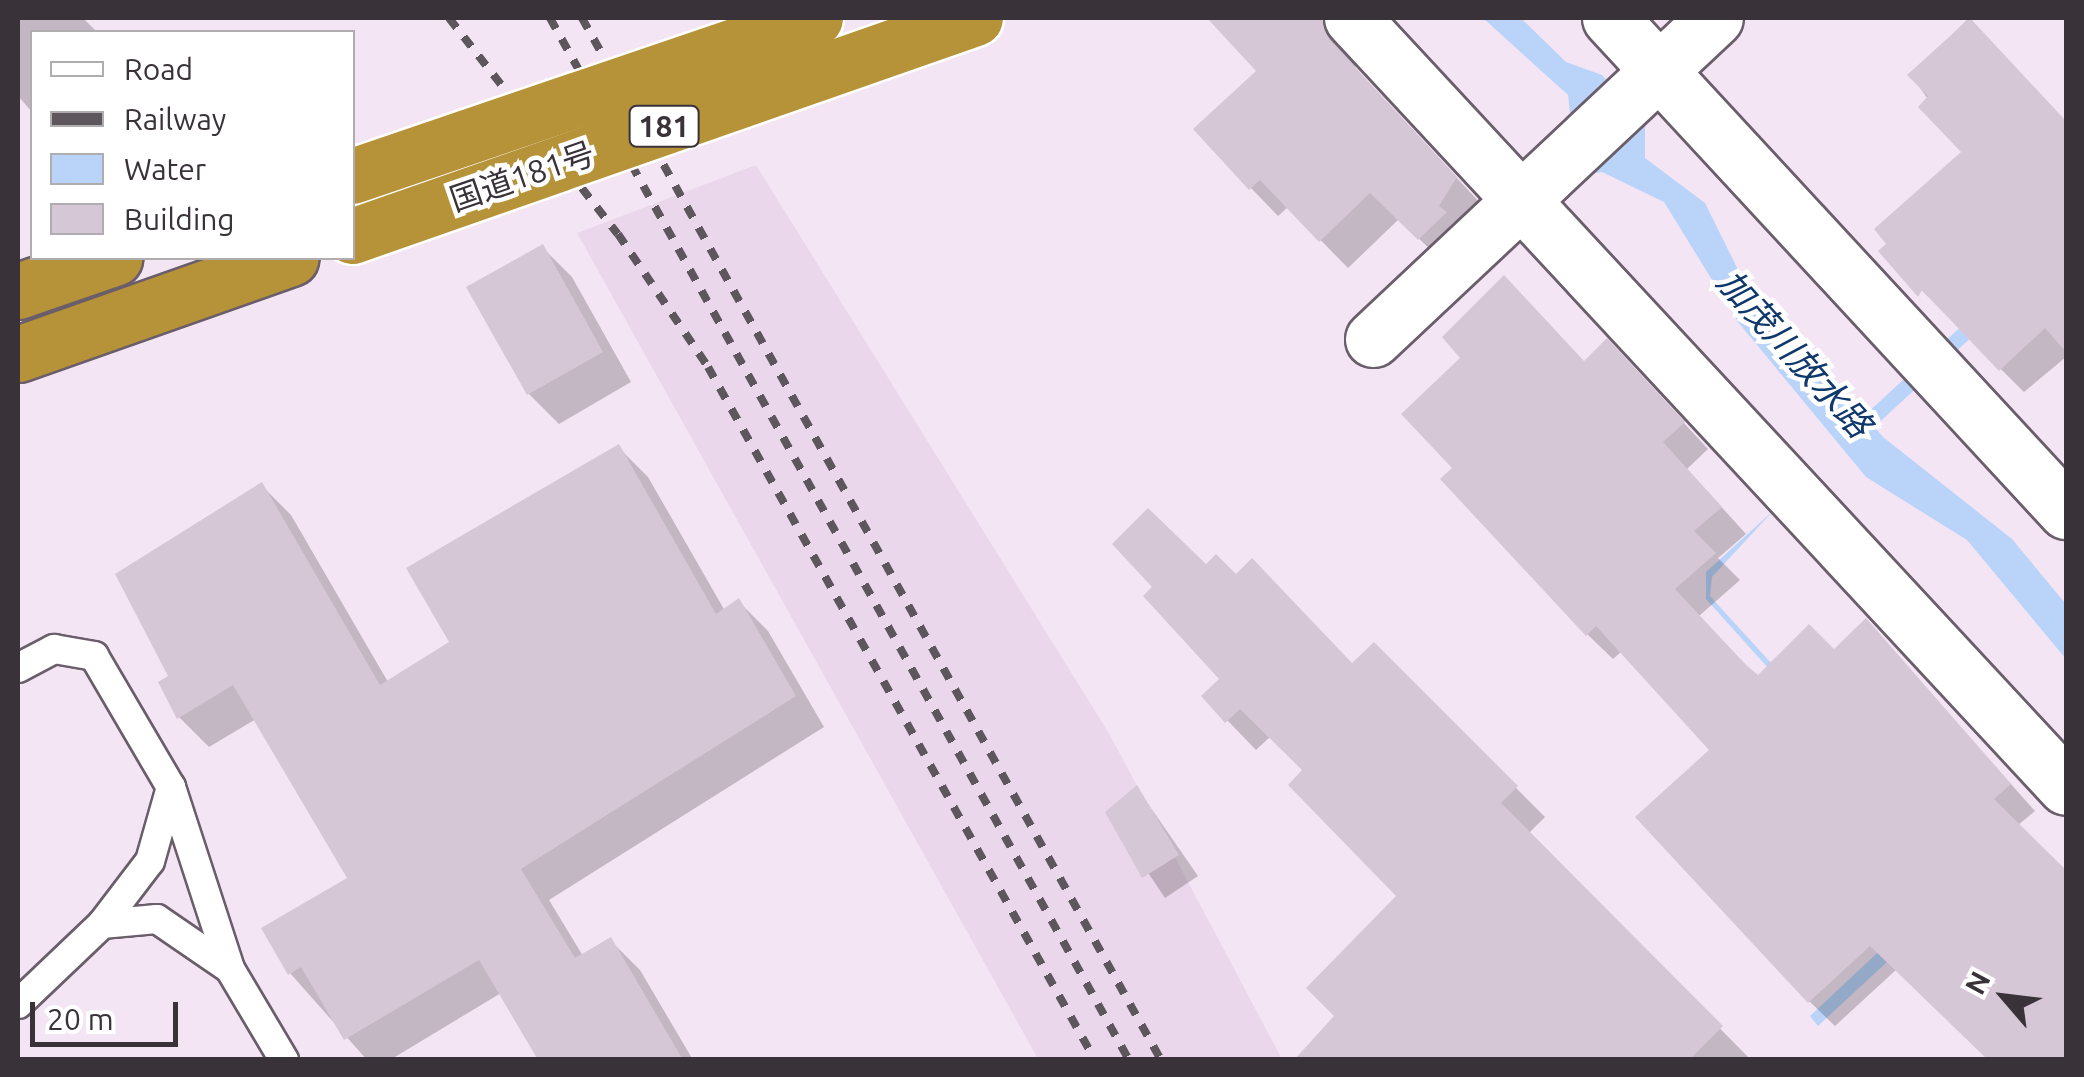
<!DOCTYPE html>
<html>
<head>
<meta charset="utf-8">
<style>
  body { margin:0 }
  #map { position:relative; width:2084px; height:1077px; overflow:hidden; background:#f4e5f4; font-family:Ubuntu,"Noto Sans JP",sans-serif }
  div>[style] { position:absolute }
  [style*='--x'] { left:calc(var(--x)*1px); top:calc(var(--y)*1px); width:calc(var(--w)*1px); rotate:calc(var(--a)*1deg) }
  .built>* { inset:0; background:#ebd7ec }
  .water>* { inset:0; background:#bad4f9 }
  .shadow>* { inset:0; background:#0003 }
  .stream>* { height:15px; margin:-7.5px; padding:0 7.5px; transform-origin:7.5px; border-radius:7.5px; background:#bad4f9 }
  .building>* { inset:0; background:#d6c7d7 }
  .roads { filter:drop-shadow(2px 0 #6a5e6b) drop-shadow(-2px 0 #6a5e6b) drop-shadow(0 2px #6a5e6b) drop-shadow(0 -2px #6a5e6b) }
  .lane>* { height:28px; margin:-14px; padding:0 14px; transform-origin:14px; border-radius:14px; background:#fff }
  .street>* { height:55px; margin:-27.5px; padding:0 27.5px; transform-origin:27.5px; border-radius:27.5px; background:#fff }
  .highway>* { height:55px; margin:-27.5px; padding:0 27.5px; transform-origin:27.5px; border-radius:27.5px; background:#b69238 }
  .rail>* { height:8px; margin-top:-4px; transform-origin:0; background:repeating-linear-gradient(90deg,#5d565d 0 12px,transparent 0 24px) }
  .bridges { filter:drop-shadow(2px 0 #fff) drop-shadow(-2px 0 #fff) drop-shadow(0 2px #fff) drop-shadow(0 -2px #fff) }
  .highway-bridge>* { height:55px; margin:-27.5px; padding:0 27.5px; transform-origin:27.5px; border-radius:27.5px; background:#b69238 }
  span { translate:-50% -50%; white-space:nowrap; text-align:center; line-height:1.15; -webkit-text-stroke:9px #fff; paint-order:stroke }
  .shield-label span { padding:2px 8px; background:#fff; border:2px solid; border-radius:8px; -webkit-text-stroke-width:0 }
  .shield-label { font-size:30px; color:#393339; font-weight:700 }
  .street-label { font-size:32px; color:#393339 }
  .water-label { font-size:35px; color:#0f386d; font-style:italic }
  .frame { position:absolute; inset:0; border:20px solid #393339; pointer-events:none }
  .legend { position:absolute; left:30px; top:30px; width:325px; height:230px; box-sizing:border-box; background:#fff; border:2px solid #b0adb0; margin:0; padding:12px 18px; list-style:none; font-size:30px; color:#393339 }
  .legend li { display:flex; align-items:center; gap:20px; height:50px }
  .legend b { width:50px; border:2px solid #b0adb0 }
  .north { position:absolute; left:1954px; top:947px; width:100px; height:100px; -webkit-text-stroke:8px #fff; paint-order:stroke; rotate:298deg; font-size:28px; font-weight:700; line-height:40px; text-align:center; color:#393339 }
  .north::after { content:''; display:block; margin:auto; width:35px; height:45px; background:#393339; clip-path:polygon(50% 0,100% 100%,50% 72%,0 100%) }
  .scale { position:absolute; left:30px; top:1002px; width:148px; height:45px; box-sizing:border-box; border:5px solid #393339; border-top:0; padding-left:12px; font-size:30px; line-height:35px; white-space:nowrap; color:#393339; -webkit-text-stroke:8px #fff; paint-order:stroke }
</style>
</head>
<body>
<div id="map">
  <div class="built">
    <div style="clip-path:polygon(756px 165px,1110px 735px,1282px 1059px,1038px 1059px,577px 233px)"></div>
  </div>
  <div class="water">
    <div style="clip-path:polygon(1483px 18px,1521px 18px,1566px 62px,1602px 75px,1645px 122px,1645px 158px,1705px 203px,1756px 306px,1809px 348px,1883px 437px,2012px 539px,2065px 603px,2066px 659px,1967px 540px,1866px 477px,1738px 322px,1664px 202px,1602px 172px,1577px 176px,1568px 95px)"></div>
    <div style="clip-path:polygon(1774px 510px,1712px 577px,1710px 596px,1972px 883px,1818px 1026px,1810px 1016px,1957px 878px,1706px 599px,1706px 572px)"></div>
  </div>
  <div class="shadow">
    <div style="clip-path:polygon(18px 18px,83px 18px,97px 32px,32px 32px,32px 112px,18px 96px)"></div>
    <div style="clip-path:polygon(1326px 18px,1349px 40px,1356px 70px,1483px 206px,1447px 266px,1399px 219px,1348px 268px,1288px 207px,1278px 216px,1251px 188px,1259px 71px,1213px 20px)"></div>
    <div style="clip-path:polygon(1968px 19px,2066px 123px,2066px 357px,2024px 392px,1882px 251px,1965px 152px,1911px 75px)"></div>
    <div style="clip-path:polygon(542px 247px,572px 277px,631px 382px,559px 424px,529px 394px)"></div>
    <div style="clip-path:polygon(1585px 363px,1632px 367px,1708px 449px,1687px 469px,1746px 534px,1718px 558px,1740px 580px,1699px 616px,1758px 678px,1834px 652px,1866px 621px,2035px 811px,2017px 826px,2066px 875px,2066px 1060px,1989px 1060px,1897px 969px,1835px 1026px,1809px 1001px,1713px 750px,1622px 651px,1613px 659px,1587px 634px,1455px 468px)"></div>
    <div style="clip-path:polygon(619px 448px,648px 477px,725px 611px,738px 601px,768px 631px,824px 727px,549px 900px,583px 956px,610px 940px,640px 970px,693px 1060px,541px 1060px,501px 993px,390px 1060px,367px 1060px,290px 973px,351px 878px,256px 719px,209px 747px,179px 717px,172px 677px,261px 485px,291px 515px,388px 682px,452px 643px)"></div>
    <div style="clip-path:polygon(1205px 567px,1236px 577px,1353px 666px,1374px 645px,1545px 817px,1528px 834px,1751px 1060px,1329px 1060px,1338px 1016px,1399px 896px,1305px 770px,1271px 736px,1256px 750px,1204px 696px,1222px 679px)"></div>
    <div style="clip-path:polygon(1137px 788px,1198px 876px,1165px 898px,1108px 813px)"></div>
  </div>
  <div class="stream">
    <div style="--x:1861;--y:428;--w:156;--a:-42.7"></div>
  </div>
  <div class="building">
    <div style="clip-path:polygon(1207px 18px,1322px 18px,1329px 39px,1457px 177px,1439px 206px,1447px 212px,1418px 240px,1370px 193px,1319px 242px,1260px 180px,1249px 190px,1193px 129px,1256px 71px)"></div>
    <div style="clip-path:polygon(1970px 18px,2066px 121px,2066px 352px,2045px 328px,1999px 371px,1922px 290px,1918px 297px,1878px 251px,1886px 244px,1874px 229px,1961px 152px,1918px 107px,1928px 96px,1907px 75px)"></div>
    <div style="clip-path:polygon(543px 244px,603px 352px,527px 395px,466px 287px)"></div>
    <div style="clip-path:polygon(1504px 275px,1584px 361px,1607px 338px,1685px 422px,1663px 442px,1722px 507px,1694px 531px,1716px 553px,1675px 589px,1746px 665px,1758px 675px,1809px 624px,1834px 649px,1866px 618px,2011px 784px,1994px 799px,2066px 870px,2066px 1060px,1988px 1060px,1870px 946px,1808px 1003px,1635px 817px,1709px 750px,1596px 626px,1586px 636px,1440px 479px,1452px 468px,1401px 414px,1460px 358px,1442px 337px)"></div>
    <div style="clip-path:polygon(619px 444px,716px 614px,739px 598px,796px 696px,521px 869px,575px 958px,611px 937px,683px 1060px,538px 1060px,479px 960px,344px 1040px,301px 967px,288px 975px,261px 928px,347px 878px,233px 685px,177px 719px,158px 682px,168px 676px,115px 574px,262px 482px,380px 685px,449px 642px,406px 568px)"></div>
    <div style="clip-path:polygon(1148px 508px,1206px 564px,1216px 554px,1236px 574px,1252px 558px,1352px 663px,1374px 642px,1518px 786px,1501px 803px,1723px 1026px,1689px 1060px,1294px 1060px,1334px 1016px,1306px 988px,1396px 896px,1288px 785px,1302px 770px,1240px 709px,1225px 723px,1201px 696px,1219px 679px,1143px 596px,1152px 587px,1112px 544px)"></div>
    <div style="clip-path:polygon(1137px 785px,1179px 855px,1142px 878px,1105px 812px)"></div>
  </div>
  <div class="roads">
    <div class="lane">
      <div style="--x:18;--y:668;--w:41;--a:-27.8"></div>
      <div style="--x:54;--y:649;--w:41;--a:9.9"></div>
      <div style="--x:94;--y:656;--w:152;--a:59.6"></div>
      <div style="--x:171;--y:787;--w:77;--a:105.8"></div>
      <div style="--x:150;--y:861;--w:79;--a:127.3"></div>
      <div style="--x:171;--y:787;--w:191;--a:72"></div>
      <div style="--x:230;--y:969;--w:106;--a:59.3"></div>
      <div style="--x:18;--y:1004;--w:116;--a:-43.6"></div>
      <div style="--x:102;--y:924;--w:55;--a:-5.2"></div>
      <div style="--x:157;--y:919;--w:88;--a:34.4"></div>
    </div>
    <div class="street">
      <div style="--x:1352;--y:18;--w:1049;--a:47.12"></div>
      <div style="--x:1610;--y:18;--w:672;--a:47.23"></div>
      <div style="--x:1373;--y:339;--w:469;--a:-43.2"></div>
    </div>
    <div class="highway">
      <div style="--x:18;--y:291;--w:102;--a:-19"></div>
      <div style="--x:18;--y:354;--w:289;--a:-19.4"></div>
    </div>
  </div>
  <div class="rail">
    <div style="--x:449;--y:18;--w:274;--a:52"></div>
    <div style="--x:618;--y:234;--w:161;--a:55.9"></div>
    <div style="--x:708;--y:367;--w:794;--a:60.82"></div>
    <div style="--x:550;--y:18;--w:1192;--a:60.94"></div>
    <div style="--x:582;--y:18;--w:1192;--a:60.94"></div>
  </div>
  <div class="bridges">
    <div class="highway-bridge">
      <div style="--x:352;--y:176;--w:489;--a:-18.8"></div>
      <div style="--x:352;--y:236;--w:660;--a:-19.29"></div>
    </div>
  </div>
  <div class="shield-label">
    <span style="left:664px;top:126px">181</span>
  </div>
  <div class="street-label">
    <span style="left:522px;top:176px;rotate:-19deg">国道181号</span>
  </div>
  <div class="water-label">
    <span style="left:1795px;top:353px;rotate:48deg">加茂川放水路</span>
  </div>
  <div class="frame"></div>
  <ul class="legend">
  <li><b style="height:12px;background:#fff"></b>Road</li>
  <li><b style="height:12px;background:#5d565d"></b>Railway</li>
  <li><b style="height:28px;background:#bad4f9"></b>Water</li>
  <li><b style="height:28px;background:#d6c7d7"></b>Building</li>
  </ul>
  <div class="north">N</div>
  <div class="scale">20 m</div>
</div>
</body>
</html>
